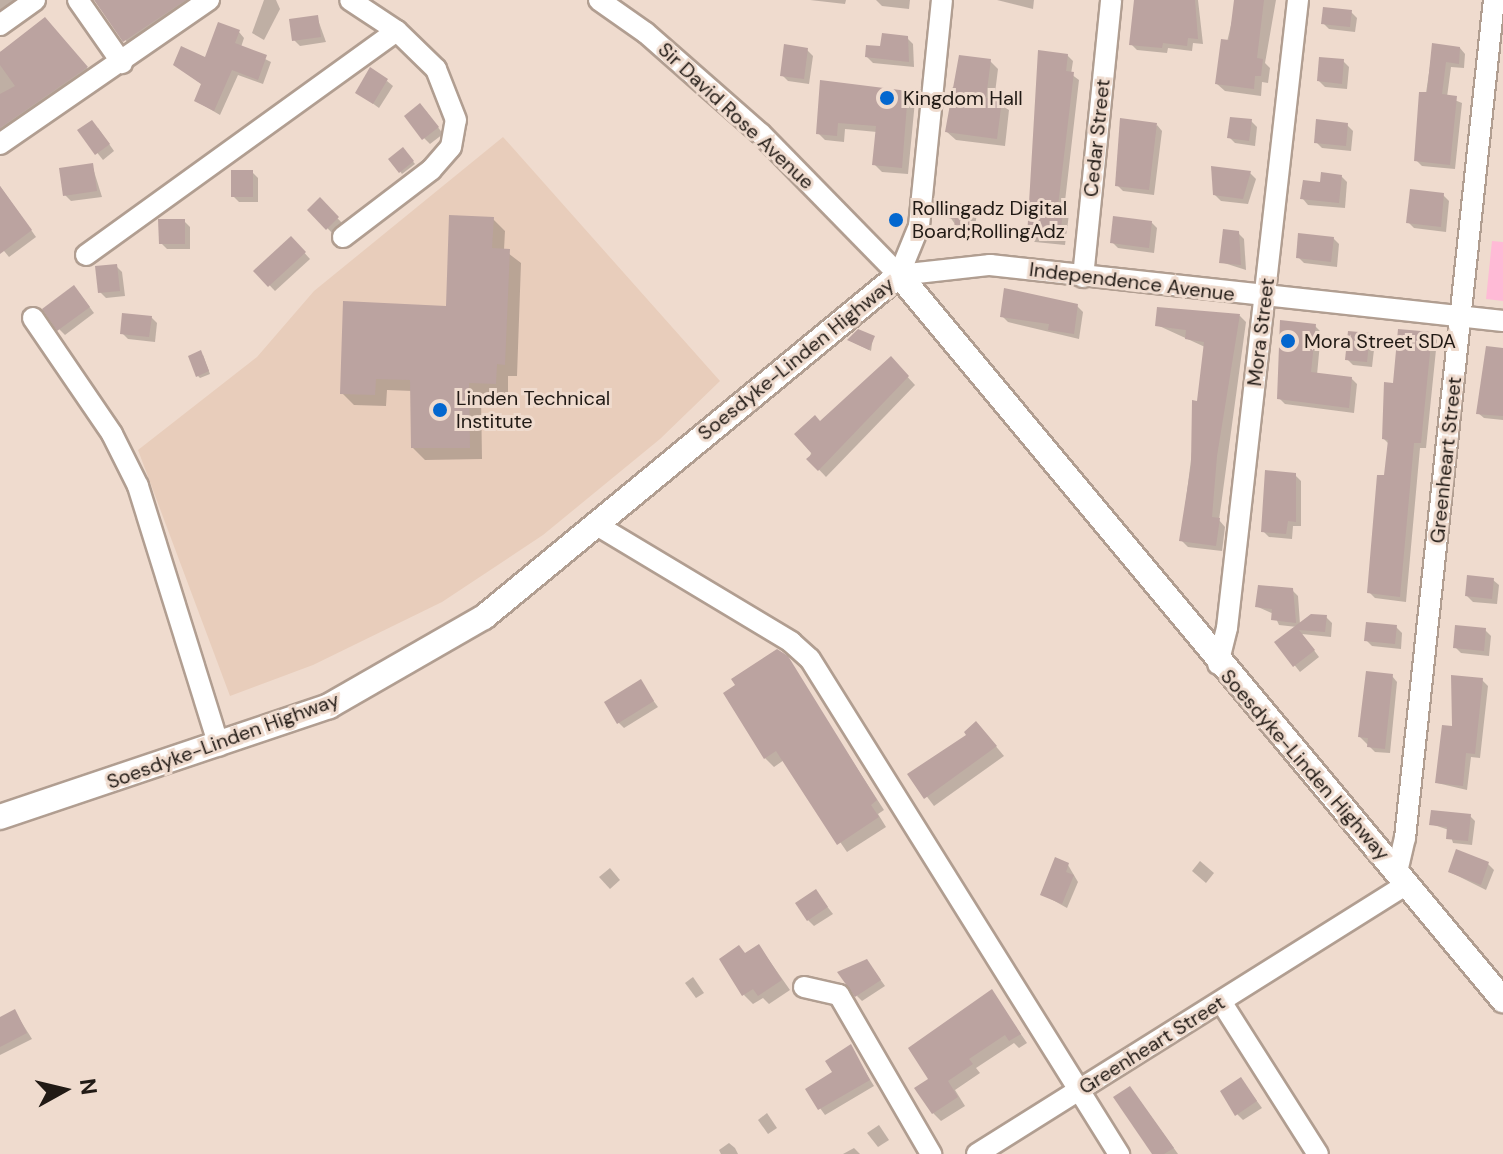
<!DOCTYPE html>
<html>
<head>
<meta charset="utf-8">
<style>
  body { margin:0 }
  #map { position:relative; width:1503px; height:1154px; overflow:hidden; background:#efdbce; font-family:"DM Sans",sans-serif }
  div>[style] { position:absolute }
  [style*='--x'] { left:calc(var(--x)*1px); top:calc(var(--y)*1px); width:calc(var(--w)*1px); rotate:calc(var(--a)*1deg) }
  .built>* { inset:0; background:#e8cdbb }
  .green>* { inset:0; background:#ffbad6 }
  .shadow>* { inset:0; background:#0003 }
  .building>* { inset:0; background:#bba3a0 }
  .roads { filter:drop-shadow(2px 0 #b19e91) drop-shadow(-2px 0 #b19e91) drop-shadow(0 2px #b19e91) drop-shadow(0 -2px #b19e91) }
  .minor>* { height:20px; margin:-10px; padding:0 10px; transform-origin:10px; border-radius:10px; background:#fff }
  .major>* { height:24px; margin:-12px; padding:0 12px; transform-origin:12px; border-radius:12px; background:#fff }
  .dots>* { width:22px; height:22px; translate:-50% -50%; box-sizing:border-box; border:4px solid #efdbce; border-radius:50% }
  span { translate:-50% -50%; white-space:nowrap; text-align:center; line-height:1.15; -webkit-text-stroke:6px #efdbce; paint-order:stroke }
  .poi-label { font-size:20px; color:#211a15 }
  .left { translate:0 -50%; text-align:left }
  .street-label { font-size:20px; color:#211a15 }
  .north { position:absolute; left:24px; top:1050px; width:80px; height:80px; -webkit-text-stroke:6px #efdbce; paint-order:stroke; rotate:82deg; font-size:22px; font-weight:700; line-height:32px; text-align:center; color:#211a15 }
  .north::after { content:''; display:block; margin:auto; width:28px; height:36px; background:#211a15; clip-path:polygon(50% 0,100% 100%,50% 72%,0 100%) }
</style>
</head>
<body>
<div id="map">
  <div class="built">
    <div style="clip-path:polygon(503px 137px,720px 381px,660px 439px,543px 535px,442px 602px,313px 665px,230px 696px,138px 450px,257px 357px,314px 291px)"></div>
  </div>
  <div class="green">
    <div style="clip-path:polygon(1492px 241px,1503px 242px,1503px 301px,1486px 299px)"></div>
  </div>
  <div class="shadow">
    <div style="clip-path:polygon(0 0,24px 0,0 17px)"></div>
    <div style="clip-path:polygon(96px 0,199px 0,130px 46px)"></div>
    <div style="clip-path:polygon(264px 0,276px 0,280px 9px,264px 40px,252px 33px)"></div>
    <div style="clip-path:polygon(810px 0,846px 0,845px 4px)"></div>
    <div style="clip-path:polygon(876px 0,910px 0,909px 9px,882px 6px)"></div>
    <div style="clip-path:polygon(997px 0,1034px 0,1033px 9px)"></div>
    <div style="clip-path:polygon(1137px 0,1198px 0,1203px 44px,1193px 43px,1192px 51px,1168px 48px,1167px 53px,1137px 50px,1131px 44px)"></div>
    <div style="clip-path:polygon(1237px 0,1276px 0,1265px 63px,1270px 68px,1268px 83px,1262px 82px,1261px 96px,1225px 91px,1217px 84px)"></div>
    <div style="clip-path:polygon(1351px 12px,1357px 18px,1355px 32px,1329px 29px,1323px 23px)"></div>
    <div style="clip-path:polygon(317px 17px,326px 42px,300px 46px,294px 40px)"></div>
    <div style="clip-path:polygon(50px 26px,92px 74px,0 142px,0 52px)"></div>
    <div style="clip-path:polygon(239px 32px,244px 38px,241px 47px,271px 62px,263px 84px,238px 75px,220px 115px,196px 101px,203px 85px,175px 65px,206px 59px)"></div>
    <div style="clip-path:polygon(907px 38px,913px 44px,914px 67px,873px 63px,867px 57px)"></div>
    <div style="clip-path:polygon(1433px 46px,1460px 48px,1465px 54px,1464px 68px,1451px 67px,1447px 97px,1462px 103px,1455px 169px,1422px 166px,1416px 160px)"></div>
    <div style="clip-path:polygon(807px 50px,813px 56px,809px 84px,788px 81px,782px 75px)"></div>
    <div style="clip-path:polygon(1067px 55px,1073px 61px,1071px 74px,1079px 80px,1064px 210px,1069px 214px,1065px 245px,1035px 242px,1029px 236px)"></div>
    <div style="clip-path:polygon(990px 61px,998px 69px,994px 101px,1009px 110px,1005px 146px,956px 140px,947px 132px,952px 88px)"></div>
    <div style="clip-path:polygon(1343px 61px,1349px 67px,1347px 89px,1325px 87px,1319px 81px)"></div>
    <div style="clip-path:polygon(387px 81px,393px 86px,379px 108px,357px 92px)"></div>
    <div style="clip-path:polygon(822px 83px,907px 93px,915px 101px,908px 174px,882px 172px,874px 164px,877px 132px,845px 129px,844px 142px,825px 140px,818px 133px)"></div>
    <div style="clip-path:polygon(426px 111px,443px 134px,430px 144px,424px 138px)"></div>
    <div style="clip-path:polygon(1251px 121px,1257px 127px,1255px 146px,1235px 143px,1229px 137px)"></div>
    <div style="clip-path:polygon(1157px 125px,1162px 131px,1154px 195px,1123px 191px,1117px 185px)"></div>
    <div style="clip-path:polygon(1347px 125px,1353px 131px,1351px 151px,1322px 148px,1316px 142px)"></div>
    <div style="clip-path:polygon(98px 128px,114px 151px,103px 160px,80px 131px)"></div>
    <div style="clip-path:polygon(403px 149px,415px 164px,402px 174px,391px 159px)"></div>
    <div style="clip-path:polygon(92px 165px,102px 197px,71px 201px,65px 195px)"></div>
    <div style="clip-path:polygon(1213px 169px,1250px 173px,1256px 179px,1248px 204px,1221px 201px,1215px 195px)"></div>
    <div style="clip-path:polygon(252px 172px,258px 178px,258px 202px,239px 202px,233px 196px)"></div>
    <div style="clip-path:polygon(1341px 176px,1347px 182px,1345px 208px,1308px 205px,1303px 199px)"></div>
    <div style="clip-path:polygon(0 186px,36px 237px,9px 257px,0 246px)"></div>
    <div style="clip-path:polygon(1443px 195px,1449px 201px,1446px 232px,1414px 228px,1409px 223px)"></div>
    <div style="clip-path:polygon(320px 200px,343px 224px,333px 234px,310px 210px)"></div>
    <div style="clip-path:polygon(971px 206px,977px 212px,974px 236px,962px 234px,950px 217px)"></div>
    <div style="clip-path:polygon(493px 219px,505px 231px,504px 250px,521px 263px,517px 376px,508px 376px,508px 395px,481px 394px,482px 459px,425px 460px,413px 448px,413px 391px,387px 390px,386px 406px,354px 405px,342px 393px,447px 308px)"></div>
    <div style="clip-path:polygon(184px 221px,190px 227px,190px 249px,167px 249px,161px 243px)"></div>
    <div style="clip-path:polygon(1151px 222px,1157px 228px,1154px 253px,1118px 248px,1112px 242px)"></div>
    <div style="clip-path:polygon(1238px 233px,1244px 239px,1246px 270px,1221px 262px)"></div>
    <div style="clip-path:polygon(291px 238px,310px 259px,275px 291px,256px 271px)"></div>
    <div style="clip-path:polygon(1333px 238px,1339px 244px,1337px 267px,1304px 263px,1298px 257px)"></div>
    <div style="clip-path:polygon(116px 266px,122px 272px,125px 296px,106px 298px,100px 292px)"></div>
    <div style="clip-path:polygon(80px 294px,94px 313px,65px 335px,59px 329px)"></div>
    <div style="clip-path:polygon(1077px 306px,1083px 312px,1079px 339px,1008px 322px,1002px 316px)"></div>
    <div style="clip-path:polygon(1240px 316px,1246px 322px,1219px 520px,1225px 527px,1222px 551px,1188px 547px,1181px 540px,1205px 347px,1157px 325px)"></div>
    <div style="clip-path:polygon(151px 317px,157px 323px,155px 342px,128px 339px,122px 333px)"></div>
    <div style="clip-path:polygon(1315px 326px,1321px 332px,1317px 375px,1351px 378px,1357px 384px,1354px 413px,1285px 404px,1279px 398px)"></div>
    <div style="clip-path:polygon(1432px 334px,1437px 340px,1426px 448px,1420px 448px,1406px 602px,1375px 598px,1369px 592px,1389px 444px,1384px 439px,1395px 385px)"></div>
    <div style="clip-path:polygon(1369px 335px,1375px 341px,1372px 367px,1353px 365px,1347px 359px)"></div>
    <div style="clip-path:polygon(873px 337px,871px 351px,849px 340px)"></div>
    <div style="clip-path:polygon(1503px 348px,1503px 420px,1484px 418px,1478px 413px)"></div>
    <div style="clip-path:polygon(203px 355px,210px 374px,200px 378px,198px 376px)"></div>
    <div style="clip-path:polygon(891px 359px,915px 385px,826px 477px,809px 459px,821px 424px)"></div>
    <div style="clip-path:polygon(1295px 475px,1301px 481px,1301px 526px,1293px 526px,1292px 539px,1269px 537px,1263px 531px)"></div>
    <div style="clip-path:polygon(1493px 580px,1499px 585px,1497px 604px,1473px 602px,1467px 596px)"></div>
    <div style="clip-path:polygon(1292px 590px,1298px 596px,1300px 624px,1326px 617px,1332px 623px,1331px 637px,1302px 634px,1319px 657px,1300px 672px,1277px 643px,1297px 627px,1279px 625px,1274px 614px,1258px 607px)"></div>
    <div style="clip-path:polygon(1396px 627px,1402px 633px,1401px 649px,1372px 646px,1366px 640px)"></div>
    <div style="clip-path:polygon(1485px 630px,1491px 636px,1489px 656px,1461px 653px,1455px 647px)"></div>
    <div style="clip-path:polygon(786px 658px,884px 810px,878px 814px,886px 827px,847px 852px,784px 760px,774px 767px,765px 758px)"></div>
    <div style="clip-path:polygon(1392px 676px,1397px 682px,1390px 753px,1375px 752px,1360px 737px)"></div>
    <div style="clip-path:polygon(1453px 678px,1482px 680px,1488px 686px,1480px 758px,1471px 757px,1467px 790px,1437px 783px,1454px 728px)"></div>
    <div style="clip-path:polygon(640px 682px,658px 707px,624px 728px,618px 722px)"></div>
    <div style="clip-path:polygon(984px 732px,1004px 756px,934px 806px,910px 774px)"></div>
    <div style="clip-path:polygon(1470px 816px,1475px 821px,1472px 845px,1453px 843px,1449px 830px,1431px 824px)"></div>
    <div style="clip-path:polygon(1200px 861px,1214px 873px,1206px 883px,1192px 871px)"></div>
    <div style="clip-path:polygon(1488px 864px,1494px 870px,1486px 890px,1450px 872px)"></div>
    <div style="clip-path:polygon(1068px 865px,1078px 882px,1067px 908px,1042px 894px)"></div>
    <div style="clip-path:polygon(610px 868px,620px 880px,610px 889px,599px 877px)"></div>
    <div style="clip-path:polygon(816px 892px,833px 914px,814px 926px,808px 920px)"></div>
    <div style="clip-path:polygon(759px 946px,790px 990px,769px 1004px,763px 998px,753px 1004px,744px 995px)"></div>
    <div style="clip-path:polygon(867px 961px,885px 986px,862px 1001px,857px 996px)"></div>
    <div style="clip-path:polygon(693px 977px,704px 993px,696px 998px,685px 983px)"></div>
    <div style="clip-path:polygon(992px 992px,1027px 1043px,1019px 1048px,1014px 1043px,976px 1068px,980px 1073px,955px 1090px,965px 1106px,941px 1121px,933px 1113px,931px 1079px)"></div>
    <div style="clip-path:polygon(15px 1012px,32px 1039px,0 1055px,0 1019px)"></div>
    <div style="clip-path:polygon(850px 1047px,874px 1086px,825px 1115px,807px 1090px,835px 1072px)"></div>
    <div style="clip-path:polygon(1241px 1079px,1262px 1108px,1243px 1120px,1237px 1114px)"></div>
    <div style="clip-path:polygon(1135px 1094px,1178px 1154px,1155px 1154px)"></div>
    <div style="clip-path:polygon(767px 1113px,777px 1128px,768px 1134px,758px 1120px)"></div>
    <div style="clip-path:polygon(879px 1125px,889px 1140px,878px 1147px,867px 1133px)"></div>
    <div style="clip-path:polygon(729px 1143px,735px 1148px,738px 1154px,721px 1154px,719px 1150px)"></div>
    <div style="clip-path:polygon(854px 1148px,860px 1154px,843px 1154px)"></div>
  </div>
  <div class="building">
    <div style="clip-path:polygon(94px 0,186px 0,123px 42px)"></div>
    <div style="clip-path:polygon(1134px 0,1195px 0,1198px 39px,1188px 38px,1187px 46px,1163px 43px,1162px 48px,1129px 45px)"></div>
    <div style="clip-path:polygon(1234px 0,1264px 0,1257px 58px,1263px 59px,1261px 76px,1255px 76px,1254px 89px,1215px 84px,1221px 39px,1229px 40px)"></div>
    <div style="clip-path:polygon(1323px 7px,1352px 10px,1350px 27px,1321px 24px)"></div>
    <div style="clip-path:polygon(318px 15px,321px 37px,292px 41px,289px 19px)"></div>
    <div style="clip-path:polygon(45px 17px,88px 67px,0 128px,0 94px,15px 86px,0 65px,0 52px)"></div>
    <div style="clip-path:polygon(218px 22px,240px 30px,235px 43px,267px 55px,258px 80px,232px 70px,214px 111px,194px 101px,201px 84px,173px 65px,181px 46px,205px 57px)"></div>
    <div style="clip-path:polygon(882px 33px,908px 36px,909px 62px,865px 57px,866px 45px,880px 46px)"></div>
    <div style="clip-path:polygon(1432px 43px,1460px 47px,1459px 64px,1446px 62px,1442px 94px,1457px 96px,1450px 165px,1414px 161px,1419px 92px,1427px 92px)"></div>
    <div style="clip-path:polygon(784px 44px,808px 48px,804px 79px,780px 76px)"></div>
    <div style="clip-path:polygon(1038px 50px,1068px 54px,1066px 71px,1074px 72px,1058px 206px,1064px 207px,1059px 241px,1027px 237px)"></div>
    <div style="clip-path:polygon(959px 55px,991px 59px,986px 98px,1002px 100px,997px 139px,945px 132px)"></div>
    <div style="clip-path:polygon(1319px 57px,1344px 59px,1342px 84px,1317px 81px)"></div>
    <div style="clip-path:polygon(370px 67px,388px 79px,373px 104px,355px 93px)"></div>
    <div style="clip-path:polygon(820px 80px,908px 91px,902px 168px,872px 165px,876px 126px,838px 123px,837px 136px,816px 134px)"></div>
    <div style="clip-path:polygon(420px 103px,439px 127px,422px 140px,404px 116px)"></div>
    <div style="clip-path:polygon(1230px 117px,1252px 119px,1249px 141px,1227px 138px)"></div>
    <div style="clip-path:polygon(1120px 118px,1157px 123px,1149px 190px,1115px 186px)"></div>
    <div style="clip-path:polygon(1316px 119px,1348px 123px,1346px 146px,1314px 143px)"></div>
    <div style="clip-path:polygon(92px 120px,110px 144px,95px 155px,77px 130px)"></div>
    <div style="clip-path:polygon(403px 147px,414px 161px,399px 173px,388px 159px)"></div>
    <div style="clip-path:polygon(93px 163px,97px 191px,63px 196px,59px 168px)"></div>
    <div style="clip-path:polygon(1211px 166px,1251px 171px,1243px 199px,1213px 195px)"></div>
    <div style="clip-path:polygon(231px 170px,253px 170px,253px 197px,231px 197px)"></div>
    <div style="clip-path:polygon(1321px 172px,1342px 175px,1339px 203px,1300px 199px,1303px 180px,1320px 182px)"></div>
    <div style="clip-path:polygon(0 186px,32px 230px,0 254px)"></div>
    <div style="clip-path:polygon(1410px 189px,1444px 193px,1441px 227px,1406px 223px)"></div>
    <div style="clip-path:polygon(320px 197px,339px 217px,326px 230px,307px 210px)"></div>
    <div style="clip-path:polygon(950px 202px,972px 205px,969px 231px,954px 229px,955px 219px,948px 218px)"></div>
    <div style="clip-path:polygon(449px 215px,494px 217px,492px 248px,510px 249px,505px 365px,497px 364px,496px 384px,469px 383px,470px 448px,411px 448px,410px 380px,376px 379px,375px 395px,340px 394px,343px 301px,446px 306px)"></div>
    <div style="clip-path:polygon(1113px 216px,1152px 221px,1149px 248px,1110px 243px)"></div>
    <div style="clip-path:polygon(158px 219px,185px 219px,185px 244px,159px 244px)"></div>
    <div style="clip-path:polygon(1223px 229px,1239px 231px,1241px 265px,1219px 263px)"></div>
    <div style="clip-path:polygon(1298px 233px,1334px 237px,1331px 262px,1296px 258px)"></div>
    <div style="clip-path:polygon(291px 236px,306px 252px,268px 287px,253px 271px)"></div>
    <div style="clip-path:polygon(117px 264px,120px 291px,98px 293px,95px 266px)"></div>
    <div style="clip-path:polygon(74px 285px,90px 307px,57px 331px,42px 309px)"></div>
    <div style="clip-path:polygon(1004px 288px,1078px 304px,1074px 334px,1048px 330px,1049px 324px,1000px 317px)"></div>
    <div style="clip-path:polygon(1157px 307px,1240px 314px,1217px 456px,1212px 517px,1220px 518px,1216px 546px,1179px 541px,1191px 465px,1192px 400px,1197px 401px,1204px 342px,1185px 339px,1186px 330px,1155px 326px)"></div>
    <div style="clip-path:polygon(122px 313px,152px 316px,149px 337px,120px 334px)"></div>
    <div style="clip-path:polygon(1280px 320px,1316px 324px,1311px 372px,1352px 377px,1349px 408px,1277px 399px)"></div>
    <div style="clip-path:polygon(858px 329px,875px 336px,869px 350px,847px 340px)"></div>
    <div style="clip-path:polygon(1398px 329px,1432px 332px,1421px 443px,1414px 443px,1400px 597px,1367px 593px,1377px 475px,1384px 475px,1388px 440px,1382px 439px,1384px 382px,1393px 383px)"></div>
    <div style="clip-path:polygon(1348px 331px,1370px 333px,1367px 362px,1345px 360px)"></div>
    <div style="clip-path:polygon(1486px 346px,1503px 348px,1503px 416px,1476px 414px)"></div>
    <div style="clip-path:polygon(201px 350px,209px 371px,196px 377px,188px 356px)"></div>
    <div style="clip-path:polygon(891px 356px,909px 376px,818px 471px,806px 459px,812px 454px,794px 434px,815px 415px,820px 421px)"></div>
    <div style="clip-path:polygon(1265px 470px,1296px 473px,1296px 522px,1288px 521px,1286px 534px,1261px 532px)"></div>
    <div style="clip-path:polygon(1467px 575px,1494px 578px,1492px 599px,1465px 596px)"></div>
    <div style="clip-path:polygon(1258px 585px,1293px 588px,1296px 623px,1271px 620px,1272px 609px,1255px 607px)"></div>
    <div style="clip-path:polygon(1311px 614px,1327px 615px,1325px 632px,1299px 630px,1315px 650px,1293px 667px,1274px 642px)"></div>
    <div style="clip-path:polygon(1366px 622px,1397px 625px,1395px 644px,1364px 641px)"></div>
    <div style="clip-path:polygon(1455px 625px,1486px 628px,1484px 651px,1453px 648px)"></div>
    <div style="clip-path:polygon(777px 649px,788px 656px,877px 800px,871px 805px,879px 817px,837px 845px,776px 751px,764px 759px,723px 693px,735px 685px,731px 679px)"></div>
    <div style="clip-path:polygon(1366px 671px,1393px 674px,1385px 749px,1367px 747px,1368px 738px,1358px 737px)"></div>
    <div style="clip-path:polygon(1451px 675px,1483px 678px,1475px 754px,1466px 753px,1463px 786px,1435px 783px,1442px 725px,1452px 726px)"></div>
    <div style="clip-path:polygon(641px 679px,654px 701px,617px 724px,604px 702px)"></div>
    <div style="clip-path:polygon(976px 721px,997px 746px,924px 799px,907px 774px,966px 735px,964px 732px)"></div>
    <div style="clip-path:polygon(1431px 810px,1471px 814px,1468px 841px,1446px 839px,1447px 827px,1429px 825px)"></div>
    <div style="clip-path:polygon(1456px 849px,1489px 862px,1481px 885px,1448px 872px)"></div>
    <div style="clip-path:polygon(1055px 857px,1069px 863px,1066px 872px,1074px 875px,1062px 904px,1040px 895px)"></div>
    <div style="clip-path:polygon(816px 889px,828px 907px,807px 921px,795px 903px)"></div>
    <div style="clip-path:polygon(759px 944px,782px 980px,758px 996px,753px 989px,742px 996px,719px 959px,739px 945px,745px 953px)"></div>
    <div style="clip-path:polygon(867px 959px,881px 980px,855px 997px,837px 972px)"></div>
    <div style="clip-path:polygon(992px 989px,1021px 1034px,1009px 1041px,1005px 1035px,969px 1059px,973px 1064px,948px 1081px,958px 1097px,932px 1114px,914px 1088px,928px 1079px,908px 1048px)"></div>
    <div style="clip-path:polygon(15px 1009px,27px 1033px,0 1047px,0 1017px)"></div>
    <div style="clip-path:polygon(851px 1044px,870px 1080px,818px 1110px,805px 1089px,832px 1072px,825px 1061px)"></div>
    <div style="clip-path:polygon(1241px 1077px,1257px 1101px,1235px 1116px,1220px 1091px)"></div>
    <div style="clip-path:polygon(1130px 1086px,1174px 1148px,1164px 1154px,1152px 1154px,1113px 1097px)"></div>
  </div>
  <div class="roads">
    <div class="minor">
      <div style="--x:78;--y:0;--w:77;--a:55.1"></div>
      <div style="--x:599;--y:0;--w:57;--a:35.1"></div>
      <div style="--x:646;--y:33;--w:153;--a:41.3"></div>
      <div style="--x:761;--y:134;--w:197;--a:45.6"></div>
      <div style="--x:0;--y:25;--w:43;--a:-35.5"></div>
      <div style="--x:0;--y:144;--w:254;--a:-34.6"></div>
      <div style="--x:343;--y:237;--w:111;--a:-37.3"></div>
      <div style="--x:431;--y:170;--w:30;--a:-49"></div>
      <div style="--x:451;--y:147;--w:27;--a:-80"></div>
      <div style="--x:456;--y:120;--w:55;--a:-111.4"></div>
      <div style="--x:436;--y:69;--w:54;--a:-135.7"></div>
      <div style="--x:397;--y:31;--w:56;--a:-146.6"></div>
      <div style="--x:86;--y:255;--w:383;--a:-35.8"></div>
      <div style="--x:899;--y:275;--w:92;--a:-6.3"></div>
      <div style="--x:990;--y:265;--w:516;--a:6.23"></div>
      <div style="--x:899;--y:275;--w:53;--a:-67.8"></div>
      <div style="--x:919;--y:226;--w:227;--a:-84.2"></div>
      <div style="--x:1083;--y:277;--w:278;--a:-84.2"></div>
      <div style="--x:33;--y:318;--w:140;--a:55.7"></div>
      <div style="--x:112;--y:434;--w:58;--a:63.4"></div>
      <div style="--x:138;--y:486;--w:272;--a:72.7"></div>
      <div style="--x:595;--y:524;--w:229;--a:31"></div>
      <div style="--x:791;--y:642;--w:25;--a:42"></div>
      <div style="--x:810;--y:659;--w:584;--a:58.03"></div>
      <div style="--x:1218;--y:664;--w:37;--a:-76"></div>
      <div style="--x:1227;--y:628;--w:632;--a:-83.55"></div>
      <div style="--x:1397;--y:872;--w:35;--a:-77"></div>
      <div style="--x:1405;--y:838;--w:843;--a:-83.94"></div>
      <div style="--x:804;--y:987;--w:36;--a:13"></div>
      <div style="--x:839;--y:995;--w:184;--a:59.9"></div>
      <div style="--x:1222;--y:1003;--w:179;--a:57.6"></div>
      <div style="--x:977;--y:1154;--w:508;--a:-32.12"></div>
    </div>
    <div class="major">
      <div style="--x:0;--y:817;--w:347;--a:-18.6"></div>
      <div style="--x:329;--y:706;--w:179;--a:-29.9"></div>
      <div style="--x:484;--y:617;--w:538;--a:-39.49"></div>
      <div style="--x:899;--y:275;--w:944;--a:50.2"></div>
    </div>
  </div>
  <div class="dots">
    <div style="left:887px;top:98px;background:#0367cf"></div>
    <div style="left:896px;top:220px;background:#0367cf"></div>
    <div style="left:1288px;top:341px;background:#0367cf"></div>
    <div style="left:440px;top:410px;background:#0367cf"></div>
  </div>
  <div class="poi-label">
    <span class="left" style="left:903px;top:98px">Kingdom Hall</span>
    <span class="left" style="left:912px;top:220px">Rollingadz Digital<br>Board;RollingAdz</span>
    <span class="left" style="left:1304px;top:341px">Mora Street SDA</span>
    <span class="left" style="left:456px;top:410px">Linden Technical<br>Institute</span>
  </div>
  <div class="street-label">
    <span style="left:736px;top:116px;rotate:43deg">Sir David Rose Avenue</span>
    <span style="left:1097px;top:138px;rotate:-84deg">Cedar Street</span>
    <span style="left:1132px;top:282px;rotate:7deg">Independence Avenue</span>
    <span style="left:1261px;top:332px;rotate:-83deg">Mora Street</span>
    <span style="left:796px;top:359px;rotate:-39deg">Soesdyke-Linden Highway</span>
    <span style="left:1446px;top:460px;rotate:-84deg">Greenheart Street</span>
    <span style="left:223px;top:741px;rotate:-20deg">Soesdyke-Linden Highway</span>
    <span style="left:1305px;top:765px;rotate:49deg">Soesdyke-Linden Highway</span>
    <span style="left:1152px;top:1045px;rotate:-32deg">Greenheart Street</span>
  </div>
  <div class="north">N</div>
</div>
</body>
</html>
